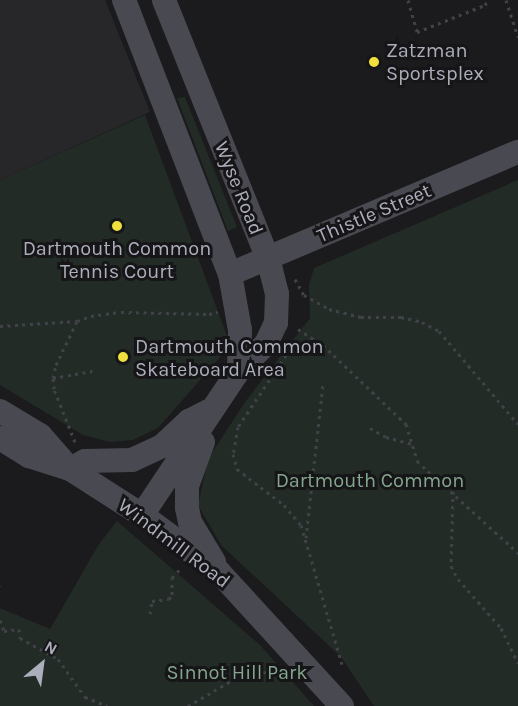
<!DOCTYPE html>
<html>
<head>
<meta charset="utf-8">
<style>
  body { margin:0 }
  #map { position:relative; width:518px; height:706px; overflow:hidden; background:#1b1a1c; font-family:Karla,sans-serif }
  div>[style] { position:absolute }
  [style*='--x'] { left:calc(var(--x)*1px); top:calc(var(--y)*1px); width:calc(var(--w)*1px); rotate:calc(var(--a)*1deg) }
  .built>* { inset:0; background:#272629 }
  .green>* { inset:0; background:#222b25 }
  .path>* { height:3px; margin-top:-1.5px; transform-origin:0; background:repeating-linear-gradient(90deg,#414148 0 3px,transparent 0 7.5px) }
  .secondary>* { height:24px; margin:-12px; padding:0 12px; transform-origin:12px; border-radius:12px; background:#494951 }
  .dots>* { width:16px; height:16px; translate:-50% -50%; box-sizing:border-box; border:3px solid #161517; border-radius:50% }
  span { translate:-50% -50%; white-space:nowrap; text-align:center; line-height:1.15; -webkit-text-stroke:6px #161517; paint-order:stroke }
  .poi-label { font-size:20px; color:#adaebc }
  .left { translate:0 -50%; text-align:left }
  .street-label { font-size:20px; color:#adaebc }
  .park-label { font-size:20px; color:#84a68f }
  .north { position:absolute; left:12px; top:634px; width:60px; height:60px; -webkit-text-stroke:4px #161517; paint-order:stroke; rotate:29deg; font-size:16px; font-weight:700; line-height:24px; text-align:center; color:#adaebc }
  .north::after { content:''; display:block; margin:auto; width:21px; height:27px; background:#adaebc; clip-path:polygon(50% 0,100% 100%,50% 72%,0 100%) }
</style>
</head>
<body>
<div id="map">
  <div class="built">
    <div style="clip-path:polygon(0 0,105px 0,150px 112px,0 180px)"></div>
  </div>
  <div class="green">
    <div style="clip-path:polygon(185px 97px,237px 227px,228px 231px,177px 98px)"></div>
    <div style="clip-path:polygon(145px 115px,226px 333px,227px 343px,222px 355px,158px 428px,133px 440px,109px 442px,83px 435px,0 385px,0 180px)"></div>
    <div style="clip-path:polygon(518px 180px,518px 706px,374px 706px,341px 657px,221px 545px,198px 505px,208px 459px,245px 402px,310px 318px,309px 285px,314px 268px)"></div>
    <div style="clip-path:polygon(117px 521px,260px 645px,314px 706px,0 706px,0 608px,50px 629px,99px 544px)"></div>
  </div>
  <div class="path">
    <div style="--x:408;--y:0;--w:33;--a:74"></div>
    <div style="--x:417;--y:32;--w:73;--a:-21.7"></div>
    <div style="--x:485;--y:5;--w:6;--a:-59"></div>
    <div style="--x:506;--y:0;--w:39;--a:72"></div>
    <div style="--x:295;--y:279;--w:18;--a:61"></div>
    <div style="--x:304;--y:295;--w:29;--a:29"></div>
    <div style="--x:329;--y:309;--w:33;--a:14"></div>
    <div style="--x:361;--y:317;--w:40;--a:0"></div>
    <div style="--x:401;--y:317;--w:22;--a:13"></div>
    <div style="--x:422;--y:322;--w:19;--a:28"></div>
    <div style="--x:439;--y:331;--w:122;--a:49.7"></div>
    <div style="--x:0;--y:326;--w:77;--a:-3.7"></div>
    <div style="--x:77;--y:321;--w:15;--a:-20"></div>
    <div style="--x:91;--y:316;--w:30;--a:-8"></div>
    <div style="--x:121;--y:312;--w:88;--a:1.3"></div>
    <div style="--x:209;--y:314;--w:9;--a:-13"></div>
    <div style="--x:298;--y:329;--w:30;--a:33"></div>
    <div style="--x:323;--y:345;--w:115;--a:43.6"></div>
    <div style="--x:406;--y:424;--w:39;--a:73"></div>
    <div style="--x:417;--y:461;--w:137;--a:42.3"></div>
    <div style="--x:286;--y:355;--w:87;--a:123.7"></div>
    <div style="--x:238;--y:427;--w:27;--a:100"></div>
    <div style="--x:233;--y:454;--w:16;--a:75"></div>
    <div style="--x:237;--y:469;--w:59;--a:37.5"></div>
    <div style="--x:284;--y:505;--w:26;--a:50"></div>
    <div style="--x:301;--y:525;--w:145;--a:73.6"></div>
    <div style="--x:53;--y:378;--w:40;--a:-10"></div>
    <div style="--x:370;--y:428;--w:18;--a:29"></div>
    <div style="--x:386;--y:437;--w:27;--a:15"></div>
    <div style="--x:75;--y:442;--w:57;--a:-111.6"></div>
    <div style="--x:54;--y:389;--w:11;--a:-95"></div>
    <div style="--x:53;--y:378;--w:13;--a:-77"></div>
    <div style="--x:56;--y:365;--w:49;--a:-64.5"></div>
    <div style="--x:453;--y:491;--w:75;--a:91.5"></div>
    <div style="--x:451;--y:566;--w:15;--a:62"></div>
    <div style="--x:458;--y:579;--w:65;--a:48.7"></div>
    <div style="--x:501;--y:628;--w:39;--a:64"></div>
    <div style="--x:306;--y:538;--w:156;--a:-83.7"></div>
    <div style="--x:0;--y:587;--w:1;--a:-90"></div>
    <div style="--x:150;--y:614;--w:13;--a:-81"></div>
    <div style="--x:152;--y:601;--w:17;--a:-7"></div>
    <div style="--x:169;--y:599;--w:5;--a:-53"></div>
    <div style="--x:172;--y:595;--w:17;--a:-90"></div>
    <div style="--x:172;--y:578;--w:12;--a:-48"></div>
    <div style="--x:0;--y:620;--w:12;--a:70"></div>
    <div style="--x:4;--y:631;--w:15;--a:-8"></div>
    <div style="--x:19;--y:629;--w:9;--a:84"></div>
    <div style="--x:20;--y:638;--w:43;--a:28.9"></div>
    <div style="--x:58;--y:659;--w:47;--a:54.6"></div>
    <div style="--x:85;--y:697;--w:24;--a:22"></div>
    <div style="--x:188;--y:706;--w:61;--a:-30.3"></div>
    <div style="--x:241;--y:675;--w:43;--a:-6.6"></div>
  </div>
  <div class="secondary">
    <div style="--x:124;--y:0;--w:294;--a:68.9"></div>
    <div style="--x:230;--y:274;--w:57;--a:79.9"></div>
    <div style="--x:240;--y:330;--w:40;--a:91.4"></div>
    <div style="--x:230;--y:274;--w:313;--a:-23"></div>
    <div style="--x:0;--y:411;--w:47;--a:31"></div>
    <div style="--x:40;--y:435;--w:44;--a:48.7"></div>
    <div style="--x:0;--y:438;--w:34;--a:32"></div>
    <div style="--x:29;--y:456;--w:43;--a:17.6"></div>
    <div style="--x:70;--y:469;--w:85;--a:32.6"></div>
    <div style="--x:142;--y:515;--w:96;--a:36.5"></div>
    <div style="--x:219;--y:572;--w:182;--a:47.5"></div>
    <div style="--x:203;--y:442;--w:47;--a:110"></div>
    <div style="--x:187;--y:486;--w:22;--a:90"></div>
    <div style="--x:187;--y:508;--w:14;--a:78"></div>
    <div style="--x:190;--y:522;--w:47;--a:59"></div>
    <div style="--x:70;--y:469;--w:17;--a:-28"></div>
    <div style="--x:85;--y:461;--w:47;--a:-1.2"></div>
    <div style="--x:132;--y:460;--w:33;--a:-25"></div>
    <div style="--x:162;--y:446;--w:37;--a:-43"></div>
    <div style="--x:189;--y:421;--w:22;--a:-27"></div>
    <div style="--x:142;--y:515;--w:174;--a:-56.2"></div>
    <div style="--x:239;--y:370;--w:37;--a:-44"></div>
    <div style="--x:266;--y:344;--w:23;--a:-65"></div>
    <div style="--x:276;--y:323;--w:29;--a:-88"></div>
    <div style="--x:277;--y:294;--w:36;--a:-104"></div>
    <div style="--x:268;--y:259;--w:279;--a:-111.9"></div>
  </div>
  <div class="dots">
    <div style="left:374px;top:62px;background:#f0e03e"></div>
    <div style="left:117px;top:226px;background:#f0e03e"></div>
    <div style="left:123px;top:357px;background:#f0e03e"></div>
  </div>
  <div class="poi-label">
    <span class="left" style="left:386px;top:62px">Zatzman<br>Sportsplex</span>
    <span style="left:117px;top:260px">Dartmouth Common<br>Tennis Court</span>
    <span class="left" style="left:135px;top:358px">Dartmouth Common<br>Skateboard Area</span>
  </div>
  <div class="street-label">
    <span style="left:239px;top:188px;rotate:68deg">Wyse Road</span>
    <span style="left:374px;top:213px;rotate:-23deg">Thistle Street</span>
    <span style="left:174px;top:543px;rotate:37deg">Windmill Road</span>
  </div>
  <div class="park-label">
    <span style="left:370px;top:480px">Dartmouth Common</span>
    <span style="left:237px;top:672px">Sinnot Hill Park</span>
  </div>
  <div class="north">N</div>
</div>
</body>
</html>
